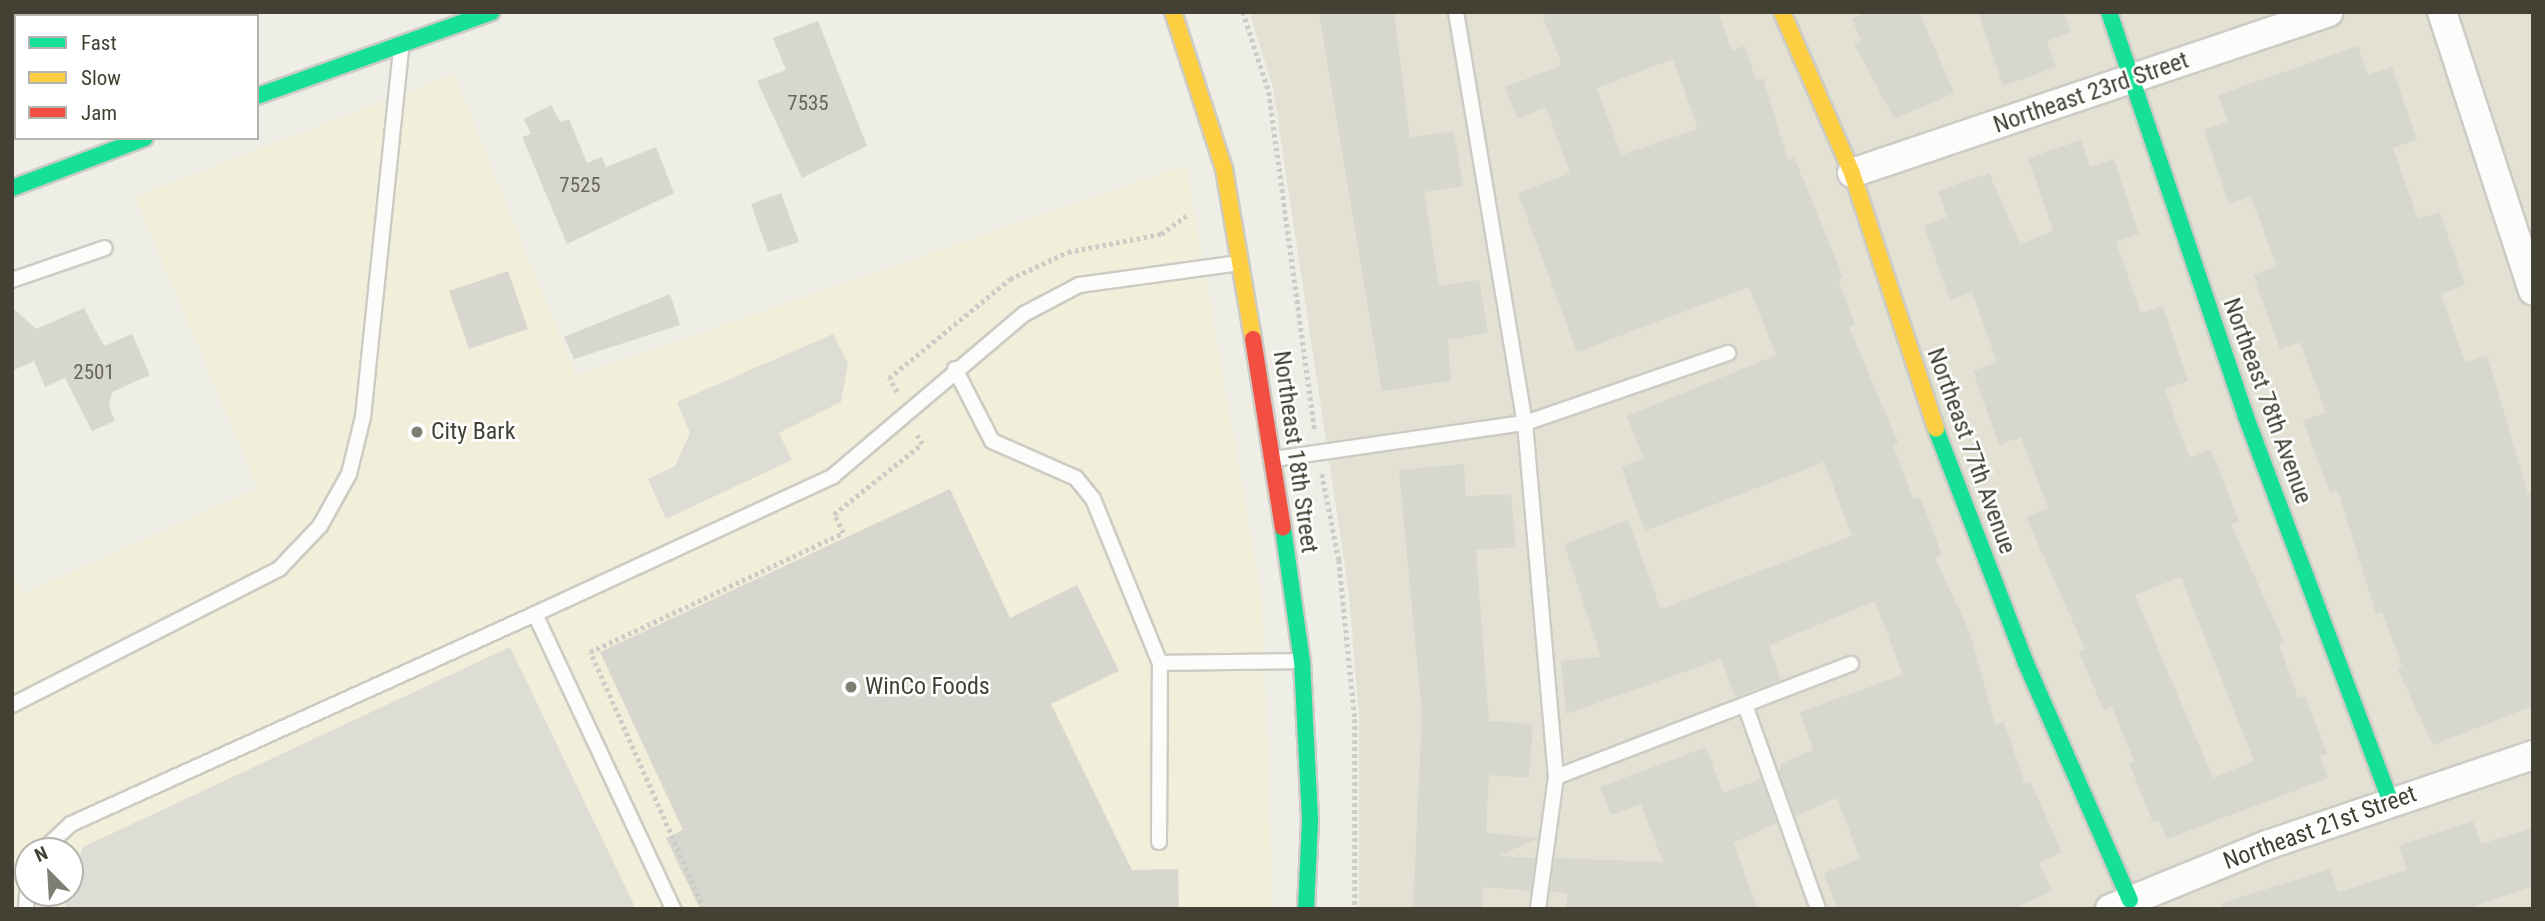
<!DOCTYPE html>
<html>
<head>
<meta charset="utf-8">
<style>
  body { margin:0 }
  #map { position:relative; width:2545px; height:921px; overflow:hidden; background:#eeeee6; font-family:"Roboto Condensed",sans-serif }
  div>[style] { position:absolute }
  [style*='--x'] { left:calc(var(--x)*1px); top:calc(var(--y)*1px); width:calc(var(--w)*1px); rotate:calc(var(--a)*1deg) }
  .residential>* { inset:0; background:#e2e1d4 }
  .commercial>* { inset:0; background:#f1eed9 }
  .parking>* { inset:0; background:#ddddd6 }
  .building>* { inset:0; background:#d7d7cf }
  .path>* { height:4.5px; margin-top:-2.25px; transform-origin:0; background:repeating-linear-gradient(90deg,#ccccc6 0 3.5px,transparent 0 7px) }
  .roads { filter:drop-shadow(2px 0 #cccbc4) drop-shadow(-2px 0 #cccbc4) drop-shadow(0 2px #cccbc4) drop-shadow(0 -2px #cccbc4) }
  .lane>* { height:14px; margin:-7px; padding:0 7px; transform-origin:7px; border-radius:7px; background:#fcfcfb }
  .street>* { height:28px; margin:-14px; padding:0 14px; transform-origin:14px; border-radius:14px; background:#fcfcfb }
  .fast>* { height:16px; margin:-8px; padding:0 8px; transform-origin:8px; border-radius:8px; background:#16e098 }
  .slow>* { height:16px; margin:-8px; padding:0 8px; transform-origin:8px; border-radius:8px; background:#ffcf43 }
  .jam>* { height:16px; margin:-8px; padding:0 8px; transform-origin:8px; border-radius:8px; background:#f24e42 }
  .dots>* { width:19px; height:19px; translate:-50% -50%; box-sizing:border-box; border:4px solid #fff; border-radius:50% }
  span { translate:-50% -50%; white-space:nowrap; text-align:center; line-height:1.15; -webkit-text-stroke:5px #fff; paint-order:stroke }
  .number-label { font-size:21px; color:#69675c }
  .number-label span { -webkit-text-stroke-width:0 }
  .street-label { font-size:24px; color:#434134 }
  .poi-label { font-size:24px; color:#434134 }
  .left { translate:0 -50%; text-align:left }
  .frame { position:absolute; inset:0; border:14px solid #434134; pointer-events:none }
  .legend { position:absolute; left:14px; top:14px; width:245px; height:126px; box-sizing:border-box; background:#fff; border:2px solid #b4b3ae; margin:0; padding:9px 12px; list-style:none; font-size:21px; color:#434134 }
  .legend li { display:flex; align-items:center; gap:14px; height:35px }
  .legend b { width:35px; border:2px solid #b4b3ae }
  .north { position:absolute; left:14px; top:837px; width:70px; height:70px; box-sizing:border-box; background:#fff; border:2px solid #b4b3ae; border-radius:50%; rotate:336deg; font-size:19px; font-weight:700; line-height:28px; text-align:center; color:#434134 }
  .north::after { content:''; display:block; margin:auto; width:24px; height:32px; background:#7f7e72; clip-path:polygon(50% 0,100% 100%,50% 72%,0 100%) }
</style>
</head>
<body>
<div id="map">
  <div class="residential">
    <div style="clip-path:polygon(1249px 12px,2533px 12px,2533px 909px,1359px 909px,1359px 718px,1349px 594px,1273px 88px)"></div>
  </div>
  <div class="commercial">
    <div style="clip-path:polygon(evenodd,454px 74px,576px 376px,1186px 165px,1262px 598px,1273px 909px,12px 909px,12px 571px,23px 594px,258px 488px,135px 197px,454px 74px,28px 851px,70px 851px,70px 893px,28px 893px,28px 851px)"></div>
  </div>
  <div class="parking">
    <div style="clip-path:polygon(833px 334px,848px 363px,841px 402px,779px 433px,792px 460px,666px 519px,648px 479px,675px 466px,690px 433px,677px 402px)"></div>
    <div style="clip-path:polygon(510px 647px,636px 909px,67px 909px,63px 900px,83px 847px)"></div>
  </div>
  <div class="building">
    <div style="clip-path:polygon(1319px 12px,1394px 12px,1410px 138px,1454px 131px,1463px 186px,1424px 192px,1439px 286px,1479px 280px,1488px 333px,1448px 340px,1451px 381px,1382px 391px)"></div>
    <div style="clip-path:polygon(evenodd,1541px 12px,1718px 12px,1732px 51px,1744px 46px,1757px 81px,1763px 78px,1788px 160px,1794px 157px,1843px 277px,1838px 279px,1855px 325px,1849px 327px,1898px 443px,1893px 445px,1913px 499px,1920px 497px,1929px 520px,1942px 555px,1935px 558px,1970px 633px,1995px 724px,2004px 722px,2025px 784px,2030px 781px,2062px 852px,2039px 863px,2052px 891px,2013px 909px,1837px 909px,1824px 873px,1860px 859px,1837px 798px,1795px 816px,1779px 772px,1782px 763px,1813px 750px,1800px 712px,1903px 675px,1875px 601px,1769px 645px,1781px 680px,1735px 697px,1721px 659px,1566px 714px,1561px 661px,1601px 657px,1564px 544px,1628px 520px,1661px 609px,1852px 536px,1824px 462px,1645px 531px,1621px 467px,1644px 459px,1627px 416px,1776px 355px,1749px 287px,1577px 352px,1518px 193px,1570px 173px,1546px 107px,1517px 119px,1505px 87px,1562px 65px,1541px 12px,1673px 59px,1698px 129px,1621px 155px,1597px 88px,1673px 59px)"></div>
    <div style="clip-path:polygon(1867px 12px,1919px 12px,1954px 93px,1894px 119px,1854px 43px,1861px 40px,1852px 19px)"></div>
    <div style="clip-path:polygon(1978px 12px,2064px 12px,2071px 32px,2047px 41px,2056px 67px,2003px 86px)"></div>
    <div style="clip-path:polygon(818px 21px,867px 146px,802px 178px,757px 81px,786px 70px,773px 38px)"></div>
    <div style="clip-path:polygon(2358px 46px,2368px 75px,2392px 67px,2417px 140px,2393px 148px,2418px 219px,2440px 212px,2465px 285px,2441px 294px,2465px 363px,2487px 355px,2528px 494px,2533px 492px,2533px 706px,2433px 745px,2397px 668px,2402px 666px,2382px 612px,2376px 614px,2338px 491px,2330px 493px,2303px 421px,2326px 412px,2300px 342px,2280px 349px,2253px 275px,2277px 267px,2251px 197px,2229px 204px,2204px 130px,2228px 122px,2218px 95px)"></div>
    <div style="clip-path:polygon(551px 105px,560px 122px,569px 119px,587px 163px,602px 157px,606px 167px,656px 147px,674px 193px,567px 244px,522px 137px,531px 134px,524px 119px)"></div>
    <div style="clip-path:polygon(evenodd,2081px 140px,2090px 167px,2114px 159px,2139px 234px,2116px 242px,2141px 313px,2163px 306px,2188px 381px,2165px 389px,2175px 419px,2190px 458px,2211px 449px,2239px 522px,2231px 524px,2284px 642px,2279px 644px,2298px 698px,2305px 696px,2327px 754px,2320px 756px,2328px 778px,2167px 839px,2159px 820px,2153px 823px,2129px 763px,2134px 761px,2112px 707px,2104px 711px,2079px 652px,2085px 649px,2026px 517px,2048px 508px,2021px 437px,1999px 445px,1973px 371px,1997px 363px,1972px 292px,1950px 300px,1924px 226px,1947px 217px,1938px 191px,1989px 173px,2020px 244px,2053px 231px,2028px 158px,2081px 140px,2181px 577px,2254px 761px,2213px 778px,2135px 595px,2181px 577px)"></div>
    <div style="clip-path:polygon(781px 193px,799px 242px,768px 252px,751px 204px)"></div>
    <div style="clip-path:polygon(508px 271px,528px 329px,469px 349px,449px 291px)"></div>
    <div style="clip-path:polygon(670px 294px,680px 325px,574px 359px,564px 337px)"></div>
    <div style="clip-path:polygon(12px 307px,36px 329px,84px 308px,104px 346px,132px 334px,150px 375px,112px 392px,109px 406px,115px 421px,92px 431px,65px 378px,45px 387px,34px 361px,12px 371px)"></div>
    <div style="clip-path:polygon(1464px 464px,1466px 496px,1511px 494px,1516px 547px,1476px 550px,1489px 721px,1533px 724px,1529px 778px,1489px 775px,1486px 833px,1538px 838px,1499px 856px,1535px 858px,1531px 891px,1483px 887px,1482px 909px,1413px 909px,1422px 714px,1399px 470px)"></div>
    <div style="clip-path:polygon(950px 489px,1010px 618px,1077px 585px,1119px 671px,1051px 704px,1132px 870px,1178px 869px,1179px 909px,700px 909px,666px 838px,683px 830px,600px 652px)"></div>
    <div style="clip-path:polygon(1706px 747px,1723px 793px,1761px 779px,1777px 823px,1733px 843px,1758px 909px,1566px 909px,1567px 893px,1550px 892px,1555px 858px,1663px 862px,1641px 804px,1611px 815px,1600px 787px)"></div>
    <div style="clip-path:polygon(2473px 821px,2481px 844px,2533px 828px,2533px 886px,2466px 909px,2223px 909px,2222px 903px,2330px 869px,2338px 892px,2407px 870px,2399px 845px)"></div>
  </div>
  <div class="path">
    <div style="--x:1243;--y:12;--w:84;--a:72"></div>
    <div style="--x:1269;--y:92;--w:342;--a:82.3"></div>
    <div style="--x:897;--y:392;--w:16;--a:-120"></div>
    <div style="--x:889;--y:378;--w:156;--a:-39.3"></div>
    <div style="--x:1010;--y:279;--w:64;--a:-25"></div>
    <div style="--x:1068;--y:252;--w:95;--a:-11"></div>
    <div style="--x:1161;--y:234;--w:31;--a:-36"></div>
    <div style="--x:1322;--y:474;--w:88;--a:78.8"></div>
    <div style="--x:1339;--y:560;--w:160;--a:84.3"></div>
    <div style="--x:1355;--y:719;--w:190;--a:90"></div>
    <div style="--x:704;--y:909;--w:281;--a:-113.9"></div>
    <div style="--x:590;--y:652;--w:280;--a:-25.2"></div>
    <div style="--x:843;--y:533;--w:21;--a:-115"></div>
    <div style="--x:834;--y:514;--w:112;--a:-38.5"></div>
    <div style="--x:922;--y:444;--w:10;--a:-119"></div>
  </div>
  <div class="roads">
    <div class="lane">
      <div style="--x:79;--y:12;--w:4;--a:76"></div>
      <div style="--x:1456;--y:12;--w:417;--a:80.5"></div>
      <div style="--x:1525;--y:423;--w:355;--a:85"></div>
      <div style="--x:1556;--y:777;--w:133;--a:97.8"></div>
      <div style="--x:12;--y:106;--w:4;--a:-14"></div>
      <div style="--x:12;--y:280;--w:98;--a:-19"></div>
      <div style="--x:955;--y:369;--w:81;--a:62.8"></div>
      <div style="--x:992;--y:441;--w:92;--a:23.8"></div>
      <div style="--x:1076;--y:478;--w:27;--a:51"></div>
      <div style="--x:1093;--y:499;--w:177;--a:67.8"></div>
      <div style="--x:1160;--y:663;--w:140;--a:-0.8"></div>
      <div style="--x:1274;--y:459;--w:254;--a:-8.2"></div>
      <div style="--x:1525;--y:423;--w:215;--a:-19"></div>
      <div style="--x:535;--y:614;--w:328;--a:-24.8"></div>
      <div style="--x:833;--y:476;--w:250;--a:-40.3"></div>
      <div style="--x:1024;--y:314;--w:62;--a:-27.8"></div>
      <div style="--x:1079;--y:285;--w:162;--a:-7.8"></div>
      <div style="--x:12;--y:705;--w:300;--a:-27"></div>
      <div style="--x:279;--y:569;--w:59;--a:-46.4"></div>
      <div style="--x:320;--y:526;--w:60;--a:-60.9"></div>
      <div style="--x:349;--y:474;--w:59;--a:-76.2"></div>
      <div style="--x:363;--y:417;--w:372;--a:-84.1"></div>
      <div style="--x:1745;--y:705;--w:217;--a:70.3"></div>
      <div style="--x:1556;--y:777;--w:316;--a:-21"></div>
      <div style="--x:1159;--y:842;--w:179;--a:-89.7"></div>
      <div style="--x:42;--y:851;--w:40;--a:-43"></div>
      <div style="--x:71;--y:824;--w:509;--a:-24.35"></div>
      <div style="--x:535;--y:614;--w:326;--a:64.9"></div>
      <div style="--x:26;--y:909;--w:27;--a:-86"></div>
    </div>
    <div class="street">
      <div style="--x:2442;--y:12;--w:293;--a:71.9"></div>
      <div style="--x:1852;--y:173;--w:503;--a:-18.65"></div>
      <div style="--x:2110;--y:909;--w:170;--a:-22.2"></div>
      <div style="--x:2267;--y:845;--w:281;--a:-18.7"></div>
    </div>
    <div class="fast">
      <div style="--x:2109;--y:12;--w:428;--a:71.3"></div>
      <div style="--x:2246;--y:417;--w:410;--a:69.4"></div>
      <div style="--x:257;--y:96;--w:249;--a:-19.7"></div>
      <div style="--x:12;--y:188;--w:142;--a:-20.6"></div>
      <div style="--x:1936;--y:429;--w:248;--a:69"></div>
      <div style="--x:2025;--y:661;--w:261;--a:66.3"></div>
      <div style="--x:1283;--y:528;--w:134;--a:81.9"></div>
      <div style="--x:1302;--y:661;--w:160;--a:87.1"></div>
      <div style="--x:1310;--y:821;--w:88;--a:92.6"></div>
    </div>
    <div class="slow">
      <div style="--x:1173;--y:12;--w:165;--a:72"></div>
      <div style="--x:1224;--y:169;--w:172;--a:80.3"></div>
      <div style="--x:1782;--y:12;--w:176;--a:66.5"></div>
      <div style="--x:1852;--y:173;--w:269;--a:71.8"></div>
    </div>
    <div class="jam">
      <div style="--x:1253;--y:339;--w:191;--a:81"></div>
    </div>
  </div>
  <div class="dots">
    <div style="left:417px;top:432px;background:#7f7e72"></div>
    <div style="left:851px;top:687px;background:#7f7e72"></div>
  </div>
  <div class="number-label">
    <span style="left:808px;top:103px">7535</span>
    <span style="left:580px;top:185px">7525</span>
    <span style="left:94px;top:372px">2501</span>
  </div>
  <div class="street-label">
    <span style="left:2091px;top:93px;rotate:-19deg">Northeast 23rd Street</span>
    <span style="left:2267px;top:401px;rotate:70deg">Northeast 78th Avenue</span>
    <span style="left:1971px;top:451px;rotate:70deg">Northeast 77th Avenue</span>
    <span style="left:1295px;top:452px;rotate:82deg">Northeast 18th Street</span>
    <span style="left:2320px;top:828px;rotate:-20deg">Northeast 21st Street</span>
  </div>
  <div class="poi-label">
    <span class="left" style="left:431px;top:432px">City Bark</span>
    <span class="left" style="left:865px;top:687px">WinCo Foods</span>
  </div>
  <div class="frame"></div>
  <ul class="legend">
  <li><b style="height:9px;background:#16e098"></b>Fast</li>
  <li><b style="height:9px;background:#ffcf43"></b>Slow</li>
  <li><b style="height:9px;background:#f24e42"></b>Jam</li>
  </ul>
  <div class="north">N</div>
</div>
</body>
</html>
